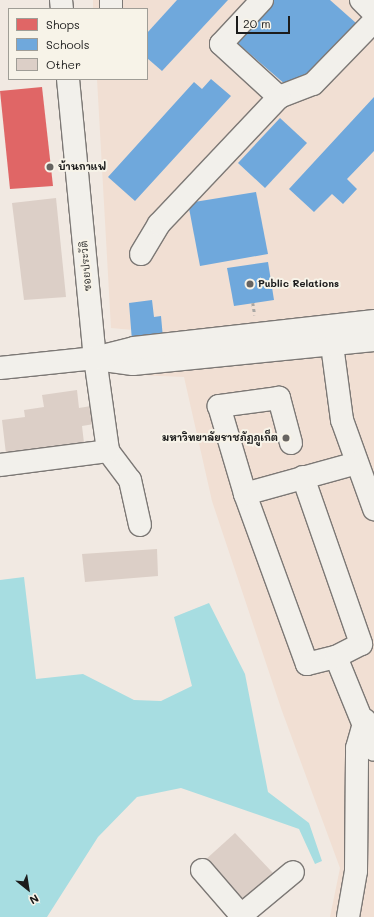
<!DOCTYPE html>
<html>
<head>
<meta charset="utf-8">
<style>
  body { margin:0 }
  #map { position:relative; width:374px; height:917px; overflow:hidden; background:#f1e9e2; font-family:Mali,"Playpen Sans Thai",sans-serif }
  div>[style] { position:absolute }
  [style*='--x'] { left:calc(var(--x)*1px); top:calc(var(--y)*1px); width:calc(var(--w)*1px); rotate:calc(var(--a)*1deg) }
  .built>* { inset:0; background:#f1dfd3 }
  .water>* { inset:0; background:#a7dde1 }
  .shops>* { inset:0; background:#e06666 }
  .schools>* { inset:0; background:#6fa8dc }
  .building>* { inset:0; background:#dccfc7 }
  .path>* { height:2.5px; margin-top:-1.25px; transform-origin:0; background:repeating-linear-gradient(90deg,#a9a7a4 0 3px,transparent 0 6px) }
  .roads { filter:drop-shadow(1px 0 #7c7875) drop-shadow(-1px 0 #7c7875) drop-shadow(0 1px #7c7875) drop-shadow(0 -1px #7c7875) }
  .minor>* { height:22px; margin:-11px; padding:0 11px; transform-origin:11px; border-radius:11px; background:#f2f0eb }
  .dots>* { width:11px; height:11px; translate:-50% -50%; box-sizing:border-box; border:2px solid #f7f3e8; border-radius:50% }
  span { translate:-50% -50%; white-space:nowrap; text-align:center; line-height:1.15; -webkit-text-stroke:4px #f7f3e8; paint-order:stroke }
  .poi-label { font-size:10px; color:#1c1c1c; font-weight:700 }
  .left { translate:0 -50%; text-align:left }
  .right { translate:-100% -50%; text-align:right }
  .street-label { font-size:10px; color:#1c1c1c }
  .legend { position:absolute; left:8px; top:8px; width:140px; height:72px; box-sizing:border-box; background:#f7f3e8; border:1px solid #9f9d96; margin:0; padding:5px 7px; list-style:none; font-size:12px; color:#1c1c1c }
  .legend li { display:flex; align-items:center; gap:8px; height:20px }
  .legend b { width:20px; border:1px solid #9f9d96 }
  .north { position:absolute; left:8px; top:869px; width:40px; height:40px; -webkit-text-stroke:3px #f7f3e8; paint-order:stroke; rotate:150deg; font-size:11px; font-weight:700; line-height:16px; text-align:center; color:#1c1c1c }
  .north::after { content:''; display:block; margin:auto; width:14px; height:18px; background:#1c1c1c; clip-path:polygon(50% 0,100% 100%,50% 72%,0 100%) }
  .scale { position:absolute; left:236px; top:16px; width:54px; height:18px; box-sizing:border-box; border:2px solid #1c1c1c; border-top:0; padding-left:5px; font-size:12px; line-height:14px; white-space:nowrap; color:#1c1c1c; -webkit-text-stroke:3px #f7f3e8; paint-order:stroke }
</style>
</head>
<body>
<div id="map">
  <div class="built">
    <div style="clip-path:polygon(93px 0,374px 0,374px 917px,330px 917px,340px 868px,282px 711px,212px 501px,184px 377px,136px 375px,133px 330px,111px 328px,97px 79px,147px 79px,147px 9px,93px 9px)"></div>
  </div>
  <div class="water">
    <div style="clip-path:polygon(24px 577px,36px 679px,83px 674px,134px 700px,161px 701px,192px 686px,174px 617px,209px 603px,245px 674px,268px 792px,309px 823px,322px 861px,315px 864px,299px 829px,181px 788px,137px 797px,98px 837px,47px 917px,0 917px,0 580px)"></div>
  </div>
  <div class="shops">
    <div style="clip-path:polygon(42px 87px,53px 186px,10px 189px,0 91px)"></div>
  </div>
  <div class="schools">
    <div style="clip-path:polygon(177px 0,228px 0,162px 71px,147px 58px,147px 33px)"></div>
    <div style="clip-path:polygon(271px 0,330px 0,356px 23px,293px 91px,235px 41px)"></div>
    <div style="clip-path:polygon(211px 79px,231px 96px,135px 201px,108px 177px,194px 82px,202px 89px)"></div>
    <div style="clip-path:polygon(374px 97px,374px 151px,347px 179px,357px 189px,343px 204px,332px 194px,314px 212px,289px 189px)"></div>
    <div style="clip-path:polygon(280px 118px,307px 143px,265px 188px,238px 163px)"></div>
    <div style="clip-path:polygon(256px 192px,268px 254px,200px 266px,188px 203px)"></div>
    <div style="clip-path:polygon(268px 262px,274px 300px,234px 306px,227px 268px)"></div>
    <div style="clip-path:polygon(152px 300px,154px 317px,161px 316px,163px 338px,132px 341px,129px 303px)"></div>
  </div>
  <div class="building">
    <div style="clip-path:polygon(56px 198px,66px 297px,24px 300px,12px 203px)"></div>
    <div style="clip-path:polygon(77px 390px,79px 408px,91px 406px,94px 424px,82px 426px,84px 443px,6px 454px,2px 420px,25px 417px,24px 410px,44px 407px,42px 395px)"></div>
    <div style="clip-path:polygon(157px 549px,158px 576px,85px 582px,82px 554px)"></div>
    <div style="clip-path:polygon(235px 833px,273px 873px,240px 901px,204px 861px)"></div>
  </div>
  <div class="path">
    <div style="--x:253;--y:303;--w:12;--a:81"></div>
  </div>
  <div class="roads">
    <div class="minor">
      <div style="--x:61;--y:0;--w:9;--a:84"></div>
      <div style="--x:111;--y:0;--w:9;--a:90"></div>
      <div style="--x:262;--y:0;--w:60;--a:133"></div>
      <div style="--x:221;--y:44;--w:79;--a:42.4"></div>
      <div style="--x:279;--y:97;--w:36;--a:-21"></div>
      <div style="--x:313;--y:84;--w:88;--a:-45.9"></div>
      <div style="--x:361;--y:0;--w:18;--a:45"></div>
      <div style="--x:68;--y:79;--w:280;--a:84.5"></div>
      <div style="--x:95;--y:358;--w:94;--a:82"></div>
      <div style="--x:108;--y:451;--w:36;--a:53"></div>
      <div style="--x:130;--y:480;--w:46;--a:77.5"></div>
      <div style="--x:141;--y:254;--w:35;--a:-59"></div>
      <div style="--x:159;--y:224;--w:175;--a:-46.6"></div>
      <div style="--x:330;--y:330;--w:91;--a:82.4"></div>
      <div style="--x:342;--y:420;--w:95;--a:70.2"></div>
      <div style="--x:104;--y:360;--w:29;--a:8"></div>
      <div style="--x:133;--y:364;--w:242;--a:-5.7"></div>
      <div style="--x:0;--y:368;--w:96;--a:-6"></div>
      <div style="--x:95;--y:358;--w:40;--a:-14.4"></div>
      <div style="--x:134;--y:348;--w:242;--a:-6.4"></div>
      <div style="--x:291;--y:443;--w:47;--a:-104.9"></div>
      <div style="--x:279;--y:398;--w:61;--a:172.4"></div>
      <div style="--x:219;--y:406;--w:92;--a:73.5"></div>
      <div style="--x:245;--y:494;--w:181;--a:70"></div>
      <div style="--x:307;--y:664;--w:30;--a:-14"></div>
      <div style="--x:336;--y:657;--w:100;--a:67.8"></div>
      <div style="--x:0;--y:465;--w:109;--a:-7.4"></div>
      <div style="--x:303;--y:477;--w:177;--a:70.8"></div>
      <div style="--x:361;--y:644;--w:28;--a:153"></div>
      <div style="--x:245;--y:494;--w:116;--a:-15.5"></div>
      <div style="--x:202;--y:870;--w:60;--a:49.1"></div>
      <div style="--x:239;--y:917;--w:70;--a:-39.8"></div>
      <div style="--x:348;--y:917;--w:47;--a:-80.1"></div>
      <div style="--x:356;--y:871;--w:123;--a:-89.5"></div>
      <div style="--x:357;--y:748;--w:29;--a:-74"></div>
    </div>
  </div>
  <div class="dots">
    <div style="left:50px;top:167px;background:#676461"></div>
    <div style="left:250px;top:284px;background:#676461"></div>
    <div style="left:286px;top:438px;background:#676461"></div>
  </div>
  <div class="poi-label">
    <span class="left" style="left:58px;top:167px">บ้านกาแฟ</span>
    <span class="left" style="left:258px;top:284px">Public Relations</span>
    <span class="right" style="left:278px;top:438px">มหาวิทยาลัยราชภัฏภูเก็ต</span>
  </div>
  <div class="street-label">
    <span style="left:86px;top:266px;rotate:-95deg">ซอยประวัติ</span>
  </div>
  <ul class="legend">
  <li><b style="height:11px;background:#e06666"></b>Shops</li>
  <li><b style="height:11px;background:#6fa8dc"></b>Schools</li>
  <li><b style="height:11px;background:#dccfc7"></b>Other</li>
  </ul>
  <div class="north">N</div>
  <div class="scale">20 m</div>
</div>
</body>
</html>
